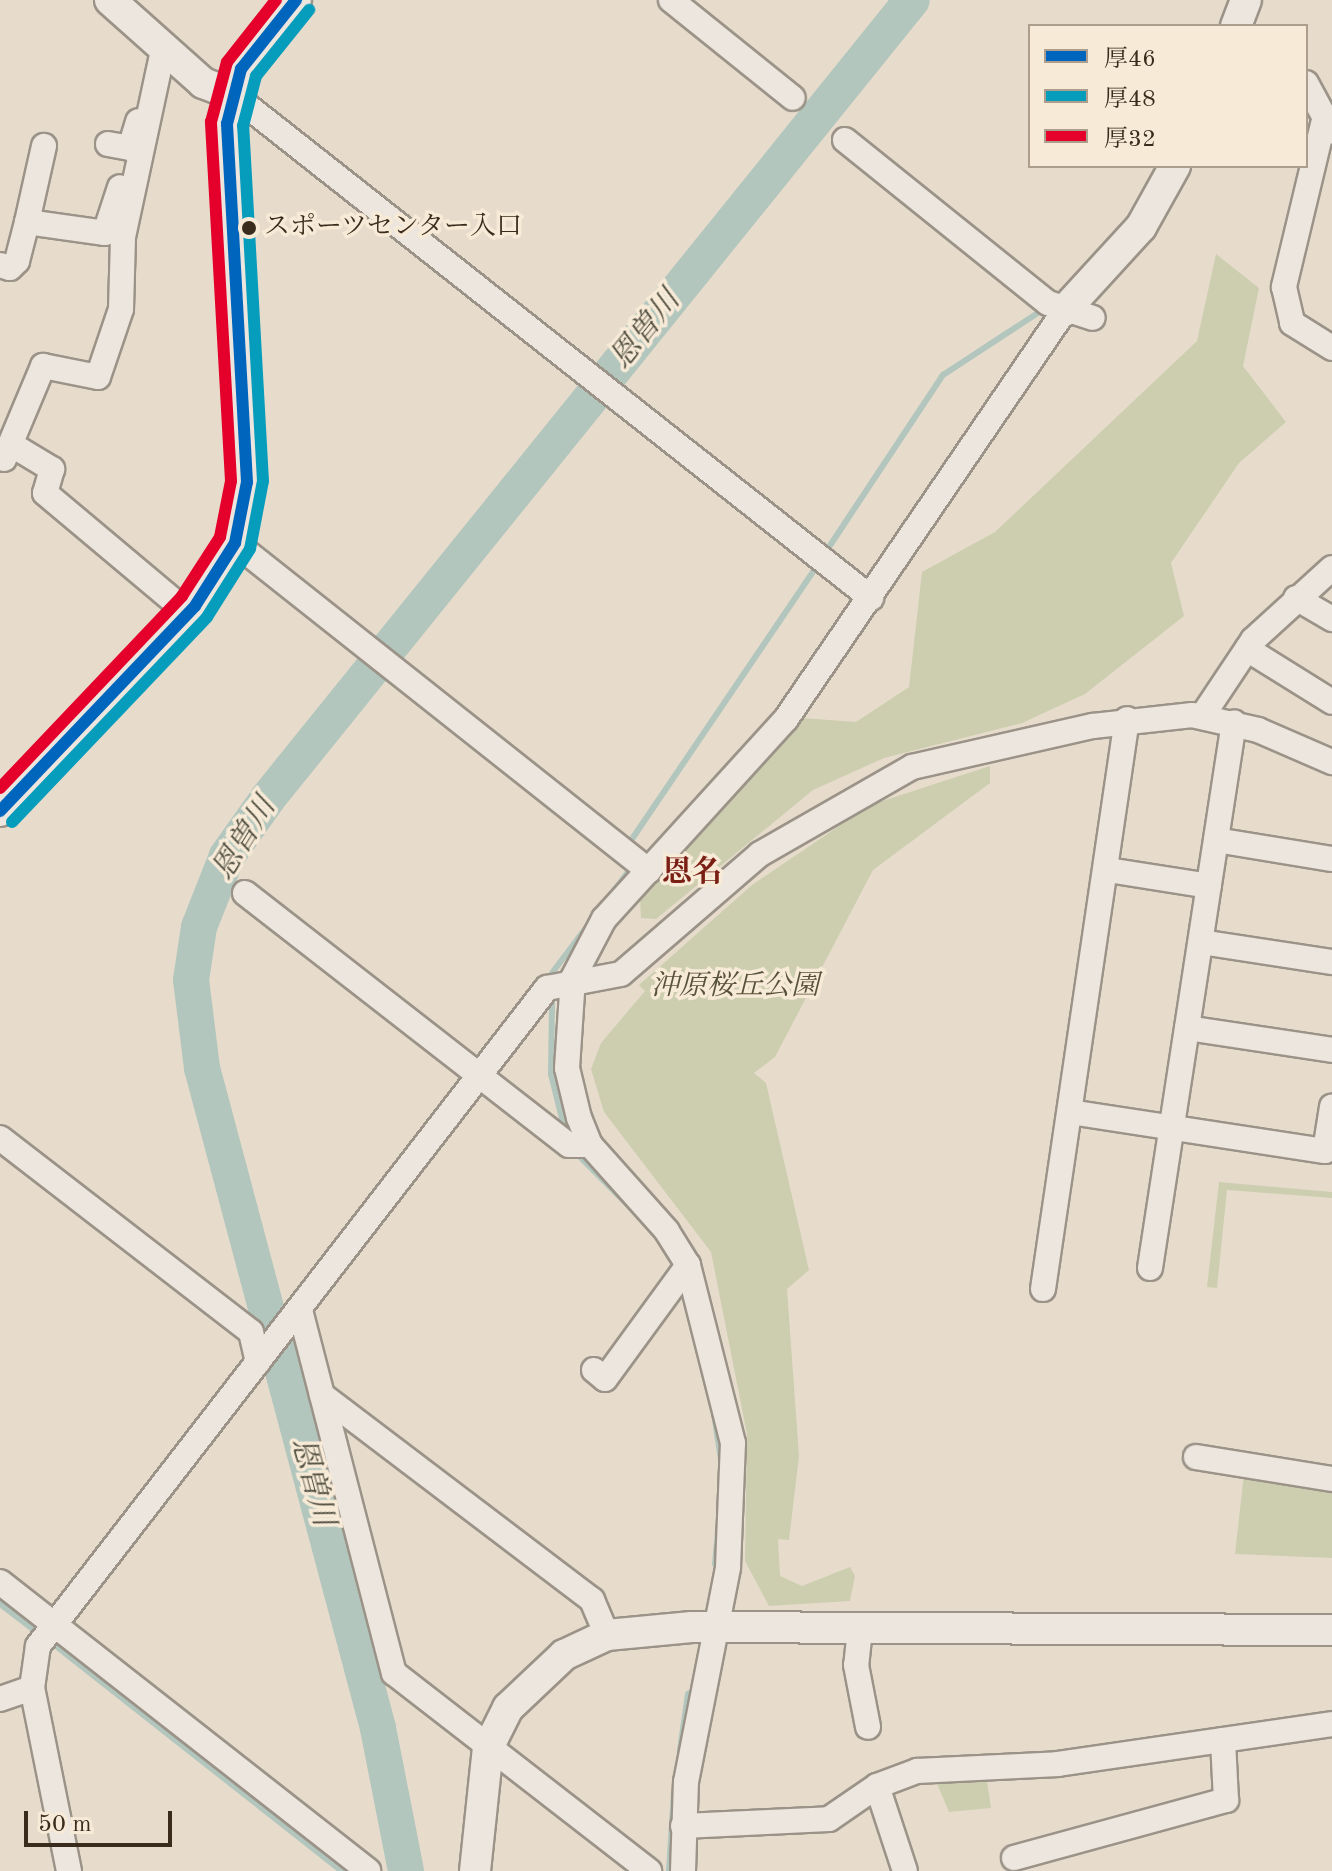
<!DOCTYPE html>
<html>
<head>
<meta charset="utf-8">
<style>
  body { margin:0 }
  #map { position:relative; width:1332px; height:1871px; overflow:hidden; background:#e7dccc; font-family:"Old Standard TT","Noto Serif JP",serif }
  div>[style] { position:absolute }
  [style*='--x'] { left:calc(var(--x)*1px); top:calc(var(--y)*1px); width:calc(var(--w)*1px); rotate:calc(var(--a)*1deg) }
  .green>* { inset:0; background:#ccceaf }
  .stream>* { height:6px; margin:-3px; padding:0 3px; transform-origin:3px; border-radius:3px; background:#b2c6bd }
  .river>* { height:36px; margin:-18px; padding:0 18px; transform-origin:18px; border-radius:18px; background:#b2c6bd }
  .roads { filter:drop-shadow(2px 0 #9b9388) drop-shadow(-2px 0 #9b9388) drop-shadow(0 2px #9b9388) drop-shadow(0 -2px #9b9388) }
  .minor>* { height:24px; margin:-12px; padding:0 12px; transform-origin:12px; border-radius:12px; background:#ece6de }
  .tertiary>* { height:30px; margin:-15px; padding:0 15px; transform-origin:15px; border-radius:15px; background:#ece6de }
  .bus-1>* { height:12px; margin:-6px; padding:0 6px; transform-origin:6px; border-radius:6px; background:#0065bd }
  .bus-2>* { height:12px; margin:-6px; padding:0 6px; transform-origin:6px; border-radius:6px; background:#069cbc }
  .bus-3>* { height:12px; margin:-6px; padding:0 6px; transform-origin:6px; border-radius:6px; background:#e4002b }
  .dots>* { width:22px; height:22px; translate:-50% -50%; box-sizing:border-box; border:4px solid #f7ead7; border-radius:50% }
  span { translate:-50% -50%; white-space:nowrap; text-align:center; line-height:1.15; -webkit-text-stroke:7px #f7ead7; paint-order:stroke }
  .bus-label { font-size:26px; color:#392c1c }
  .left { translate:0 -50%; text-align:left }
  .park-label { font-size:28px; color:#58523b; font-style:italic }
  .water-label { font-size:30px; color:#525042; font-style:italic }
  .neighbourhood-label { font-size:30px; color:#7a1f14; font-weight:700 }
  .legend { position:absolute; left:1028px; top:24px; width:280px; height:144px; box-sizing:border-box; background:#f7ead7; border:2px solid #ab9e8c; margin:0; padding:10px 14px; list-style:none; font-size:24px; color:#392c1c }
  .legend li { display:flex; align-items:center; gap:16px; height:40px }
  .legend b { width:40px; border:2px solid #ab9e8c }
  .scale { position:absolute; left:24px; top:1811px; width:148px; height:36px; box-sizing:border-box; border:4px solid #392c1c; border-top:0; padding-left:10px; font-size:24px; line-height:28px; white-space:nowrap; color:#392c1c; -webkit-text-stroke:6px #f7ead7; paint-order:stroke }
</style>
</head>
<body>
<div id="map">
  <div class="green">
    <div style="clip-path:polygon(1216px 254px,1259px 288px,1243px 366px,1286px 422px,1239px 463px,1171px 563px,1184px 616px,1085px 694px,1022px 723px,884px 758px,813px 790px,656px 919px,641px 918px,640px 897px,683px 842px,802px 718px,856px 722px,909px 687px,922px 572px,995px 532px,1197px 341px)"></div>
    <div style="clip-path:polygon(990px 766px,990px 783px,873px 870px,775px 1057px,754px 1073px,766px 1083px,809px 1270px,787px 1289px,799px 1456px,789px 1540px,778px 1539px,780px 1576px,802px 1586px,850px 1567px,855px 1576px,850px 1601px,769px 1606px,745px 1561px,747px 1434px,711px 1252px,604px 1112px,591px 1069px,601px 1043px,645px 991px,639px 985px,752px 885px,870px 805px)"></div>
    <div style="clip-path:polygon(1219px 1182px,1332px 1192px,1332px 1198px,1227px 1190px,1217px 1288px,1207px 1287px)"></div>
    <div style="clip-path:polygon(1244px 1473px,1332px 1484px,1332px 1558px,1235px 1554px)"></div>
    <div style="clip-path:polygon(933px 1774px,986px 1774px,991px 1808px,949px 1812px)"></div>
  </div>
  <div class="stream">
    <div style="--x:825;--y:553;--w:214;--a:-56.5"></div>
    <div style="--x:943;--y:375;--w:121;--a:-33.2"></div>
    <div style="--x:630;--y:842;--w:332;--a:-55.9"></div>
    <div style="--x:552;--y:973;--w:126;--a:-53"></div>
    <div style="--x:552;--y:1004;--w:70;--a:90.8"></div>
    <div style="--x:551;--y:1074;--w:59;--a:76.2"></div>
    <div style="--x:577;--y:1154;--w:81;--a:45"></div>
    <div style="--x:714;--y:1414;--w:46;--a:81.2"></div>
    <div style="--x:715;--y:1564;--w:34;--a:-85"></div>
    <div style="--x:0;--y:1604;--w:48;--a:37.3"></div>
    <div style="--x:52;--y:1643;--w:369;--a:38.2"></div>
    <div style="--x:680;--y:1750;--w:57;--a:-81.9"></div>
    <div style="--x:669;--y:1871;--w:79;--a:-86.4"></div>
  </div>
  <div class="river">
    <div style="--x:406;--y:1871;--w:146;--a:-101.1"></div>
    <div style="--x:378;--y:1728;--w:683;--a:-104.93"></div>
    <div style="--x:202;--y:1068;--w:89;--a:-97.1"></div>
    <div style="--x:191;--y:980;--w:54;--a:-81.4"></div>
    <div style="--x:199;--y:927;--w:76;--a:-68.5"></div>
    <div style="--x:227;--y:856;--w:71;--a:-54.7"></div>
    <div style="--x:268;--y:798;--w:1025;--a:-51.1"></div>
  </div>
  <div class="roads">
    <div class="minor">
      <div style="--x:671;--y:0;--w:156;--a:38.8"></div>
      <div style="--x:1306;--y:83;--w:55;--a:61.6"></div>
      <div style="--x:232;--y:94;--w:814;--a:38.26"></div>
      <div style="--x:1323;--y:124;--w:168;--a:103.5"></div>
      <div style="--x:1284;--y:287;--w:37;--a:77"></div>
      <div style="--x:1292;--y:323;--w:47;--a:32"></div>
      <div style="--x:845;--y:140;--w:260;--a:38.8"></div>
      <div style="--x:1048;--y:303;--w:47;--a:18.4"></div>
      <div style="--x:108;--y:144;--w:22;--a:10"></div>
      <div style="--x:130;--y:148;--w:28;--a:-73"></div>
      <div style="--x:27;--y:222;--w:78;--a:-77.4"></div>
      <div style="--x:0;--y:265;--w:10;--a:17"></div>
      <div style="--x:10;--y:268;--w:10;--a:-45"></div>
      <div style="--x:17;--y:261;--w:40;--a:-75.6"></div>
      <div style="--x:27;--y:222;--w:79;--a:8"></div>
      <div style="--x:105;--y:233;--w:48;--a:-71.9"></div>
      <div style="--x:12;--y:445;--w:47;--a:31"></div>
      <div style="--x:52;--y:469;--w:25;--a:106"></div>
      <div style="--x:45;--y:493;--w:187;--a:40"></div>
      <div style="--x:4;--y:459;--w:101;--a:-67.2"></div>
      <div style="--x:43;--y:366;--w:56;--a:11.3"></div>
      <div style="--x:98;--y:377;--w:72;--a:-71.3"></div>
      <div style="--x:121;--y:309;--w:72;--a:-88.4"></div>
      <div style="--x:123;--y:237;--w:191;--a:-77.9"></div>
      <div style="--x:235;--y:543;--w:528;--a:38.39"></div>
      <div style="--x:1296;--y:598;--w:42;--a:30.3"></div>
      <div style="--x:1247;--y:649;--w:100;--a:31.9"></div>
      <div style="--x:1203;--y:715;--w:90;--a:-56.3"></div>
      <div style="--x:1253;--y:640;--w:107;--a:-42.3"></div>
      <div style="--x:1216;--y:840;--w:118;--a:9.3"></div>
      <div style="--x:1108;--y:870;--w:102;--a:9"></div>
      <div style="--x:245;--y:893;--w:410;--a:37.9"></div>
      <div style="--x:569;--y:1145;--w:21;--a:0"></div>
      <div style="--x:1201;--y:942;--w:133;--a:8.7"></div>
      <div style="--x:1187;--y:1028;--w:147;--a:8.6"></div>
      <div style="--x:1070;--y:1112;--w:258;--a:8.7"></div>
      <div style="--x:1325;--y:1151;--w:45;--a:-81"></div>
      <div style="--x:0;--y:1138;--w:317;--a:37.7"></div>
      <div style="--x:251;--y:1332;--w:31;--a:77"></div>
      <div style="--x:1150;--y:1268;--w:552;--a:-81.25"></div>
      <div style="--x:1043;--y:1289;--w:576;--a:-81.62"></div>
      <div style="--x:300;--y:1310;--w:375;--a:75.5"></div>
      <div style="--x:394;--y:1673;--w:323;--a:37.8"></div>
      <div style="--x:594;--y:1370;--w:14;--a:39"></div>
      <div style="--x:605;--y:1379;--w:141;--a:-53.9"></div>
      <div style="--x:322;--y:1395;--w:339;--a:37.2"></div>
      <div style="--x:592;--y:1600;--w:38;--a:67"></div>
      <div style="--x:1196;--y:1457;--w:138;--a:9.2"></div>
      <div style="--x:0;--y:1582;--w:468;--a:38.1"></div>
      <div style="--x:860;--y:1629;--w:36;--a:96"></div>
      <div style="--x:856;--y:1665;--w:63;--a:79"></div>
      <div style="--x:0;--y:1699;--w:34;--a:-19"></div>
      <div style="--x:877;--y:1786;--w:89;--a:71.8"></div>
      <div style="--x:683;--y:1826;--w:146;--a:-2.7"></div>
      <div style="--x:829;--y:1819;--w:58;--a:-34.5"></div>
      <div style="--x:877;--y:1786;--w:43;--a:-20.6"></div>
      <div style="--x:917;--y:1771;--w:141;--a:-2.8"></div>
      <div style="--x:1058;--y:1764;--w:277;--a:-8.3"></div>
      <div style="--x:1014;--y:1858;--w:220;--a:-15.3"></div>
      <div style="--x:1226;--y:1800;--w:60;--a:-92.9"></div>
      <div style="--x:69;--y:1871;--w:187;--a:-101.4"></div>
      <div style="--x:32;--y:1688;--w:42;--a:-81.9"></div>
      <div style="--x:38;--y:1646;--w:832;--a:-52.28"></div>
      <div style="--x:547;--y:988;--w:75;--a:-10.7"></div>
      <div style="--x:621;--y:974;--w:184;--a:-40.8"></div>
      <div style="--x:760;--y:854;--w:175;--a:-29.8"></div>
      <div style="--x:912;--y:767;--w:186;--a:-12.8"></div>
      <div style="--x:1093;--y:726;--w:100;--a:-6.3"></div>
      <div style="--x:1192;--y:715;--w:68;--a:12.8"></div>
      <div style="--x:1258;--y:730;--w:81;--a:23.4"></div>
      <div style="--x:683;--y:1871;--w:89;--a:-88.1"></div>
      <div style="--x:686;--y:1782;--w:219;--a:-78.9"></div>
      <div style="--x:728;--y:1567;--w:124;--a:-87.7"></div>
      <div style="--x:733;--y:1443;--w:184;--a:-104.2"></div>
      <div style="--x:688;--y:1265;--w:40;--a:-122"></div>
      <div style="--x:667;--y:1231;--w:115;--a:-131.8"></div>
      <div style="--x:590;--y:1145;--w:29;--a:-112"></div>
      <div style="--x:579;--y:1118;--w:51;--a:-103.5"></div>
      <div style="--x:567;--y:1068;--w:90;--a:-86.2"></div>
      <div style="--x:573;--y:978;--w:67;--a:-62.3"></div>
      <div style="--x:604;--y:919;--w:270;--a:-47.7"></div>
      <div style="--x:786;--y:719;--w:494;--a:-55.7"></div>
    </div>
    <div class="tertiary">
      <div style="--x:110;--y:0;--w:125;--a:41.7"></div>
      <div style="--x:203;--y:83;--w:31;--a:21"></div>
      <div style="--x:1236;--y:26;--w:28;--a:-69"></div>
      <div style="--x:1064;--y:311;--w:114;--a:-47.5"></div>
      <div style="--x:1141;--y:227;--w:70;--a:-60.9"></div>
      <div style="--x:0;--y:811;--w:283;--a:-46.4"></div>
      <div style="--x:195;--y:606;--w:75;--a:-57.6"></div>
      <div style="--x:235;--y:543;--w:62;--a:-78.9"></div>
      <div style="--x:247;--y:482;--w:359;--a:-93.2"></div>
      <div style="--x:227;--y:124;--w:57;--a:-75.7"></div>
      <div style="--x:241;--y:69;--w:88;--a:-51.4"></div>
      <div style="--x:475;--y:1871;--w:124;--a:-84"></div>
      <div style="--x:488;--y:1748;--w:45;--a:-63.4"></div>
      <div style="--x:508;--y:1708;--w:77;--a:-43.4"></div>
      <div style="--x:564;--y:1655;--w:47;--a:-24.9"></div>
      <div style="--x:607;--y:1635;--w:85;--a:-5.4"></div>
      <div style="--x:692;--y:1627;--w:640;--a:0.27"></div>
    </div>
  </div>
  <div class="bus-1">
    <div style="--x:0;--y:811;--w:283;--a:-46.4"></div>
    <div style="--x:195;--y:606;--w:75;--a:-57.6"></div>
    <div style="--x:235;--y:543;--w:62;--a:-78.9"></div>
    <div style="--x:247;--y:482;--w:359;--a:-93.2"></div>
    <div style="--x:227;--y:124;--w:57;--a:-75.7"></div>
    <div style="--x:241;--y:69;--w:88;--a:-51.4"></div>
  </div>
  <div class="bus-2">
    <div style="--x:12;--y:822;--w:283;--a:-46.4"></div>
    <div style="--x:207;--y:617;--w:80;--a:-57.7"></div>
    <div style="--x:250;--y:549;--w:69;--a:-79.2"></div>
    <div style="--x:263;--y:481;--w:356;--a:-93.2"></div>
    <div style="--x:243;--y:126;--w:52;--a:-75.4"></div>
    <div style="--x:256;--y:76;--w:85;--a:-51.2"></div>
  </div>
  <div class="bus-3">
    <div style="--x:0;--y:788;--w:265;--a:-46.5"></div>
    <div style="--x:182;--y:596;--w:70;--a:-57.2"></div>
    <div style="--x:220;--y:537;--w:57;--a:-78.9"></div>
    <div style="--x:231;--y:481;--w:360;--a:-93.2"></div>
    <div style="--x:211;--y:122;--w:62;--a:-75.1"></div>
    <div style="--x:227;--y:62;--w:79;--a:-51.7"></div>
  </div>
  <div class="dots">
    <div style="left:249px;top:228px;background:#392c1c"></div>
  </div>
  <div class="bus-label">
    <span class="left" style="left:264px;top:228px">スポーツセンター入口</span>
  </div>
  <div class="park-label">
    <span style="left:735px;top:987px">沖原桜丘公園</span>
  </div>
  <div class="water-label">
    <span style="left:646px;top:330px;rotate:-51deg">恩曽川</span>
    <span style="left:245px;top:839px;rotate:-58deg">恩曽川</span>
    <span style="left:312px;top:1482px;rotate:75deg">恩曽川</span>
  </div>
  <div class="neighbourhood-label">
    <span style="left:692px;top:873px">恩名</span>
  </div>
  <ul class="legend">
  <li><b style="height:10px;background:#0065bd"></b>厚46</li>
  <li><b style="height:10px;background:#069cbc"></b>厚48</li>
  <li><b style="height:10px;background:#e4002b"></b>厚32</li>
  </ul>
  <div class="scale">50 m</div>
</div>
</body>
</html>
